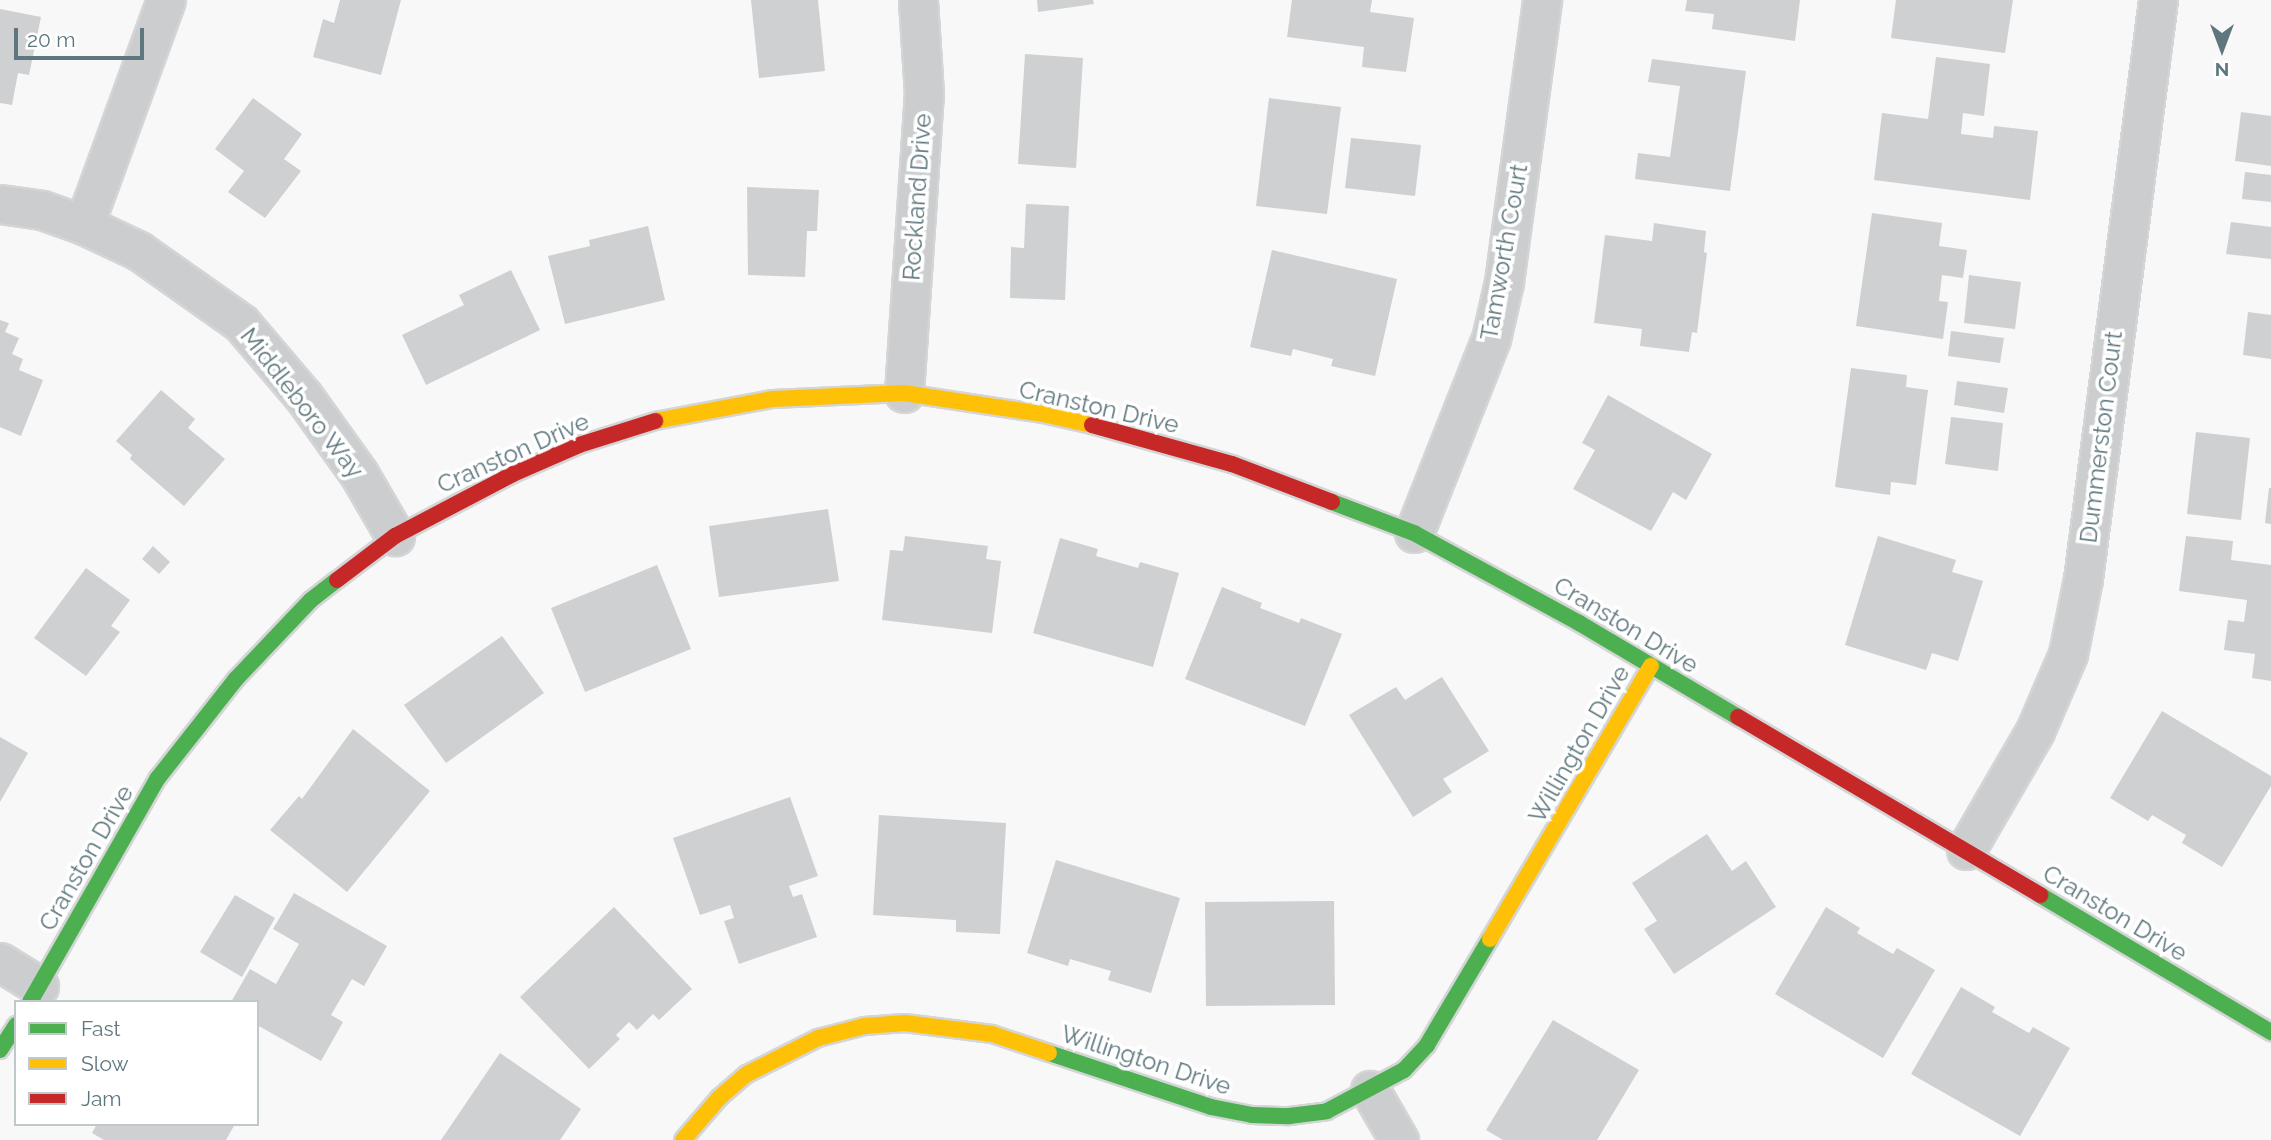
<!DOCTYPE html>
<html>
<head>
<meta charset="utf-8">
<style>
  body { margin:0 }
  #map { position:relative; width:2271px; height:1140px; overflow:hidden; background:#f8f8f8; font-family:Raleway,sans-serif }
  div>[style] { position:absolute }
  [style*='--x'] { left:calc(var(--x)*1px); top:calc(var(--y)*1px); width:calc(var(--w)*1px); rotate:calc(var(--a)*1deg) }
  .building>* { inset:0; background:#ced0d1 }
  .roads { filter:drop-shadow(2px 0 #d4d5d6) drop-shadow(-2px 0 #d4d5d6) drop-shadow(0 2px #d4d5d6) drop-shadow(0 -2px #d4d5d6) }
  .street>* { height:37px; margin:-18.5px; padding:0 18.5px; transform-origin:18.5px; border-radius:18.5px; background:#cbcdce }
  .fast>* { height:16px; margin:-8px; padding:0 8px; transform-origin:8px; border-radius:8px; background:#4caf50 }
  .slow>* { height:16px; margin:-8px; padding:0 8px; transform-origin:8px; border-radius:8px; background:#ffc107 }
  .jam>* { height:16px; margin:-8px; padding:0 8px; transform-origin:8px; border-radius:8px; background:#c62828 }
  span { translate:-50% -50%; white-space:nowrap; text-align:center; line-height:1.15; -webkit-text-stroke:7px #fff; paint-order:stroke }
  .street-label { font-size:24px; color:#5e777e }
  .legend { position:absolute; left:14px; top:1000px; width:245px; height:126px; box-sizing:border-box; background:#fff; border:2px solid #bfc9cb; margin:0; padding:9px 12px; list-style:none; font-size:21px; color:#5e777e }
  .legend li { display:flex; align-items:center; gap:14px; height:35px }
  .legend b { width:35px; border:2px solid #bfc9cb }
  .north { position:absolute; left:2187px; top:14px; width:70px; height:70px; -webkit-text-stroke:5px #fff; paint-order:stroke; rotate:180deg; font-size:19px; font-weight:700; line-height:28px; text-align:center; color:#5e777e }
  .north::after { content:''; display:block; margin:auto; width:24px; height:32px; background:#5e777e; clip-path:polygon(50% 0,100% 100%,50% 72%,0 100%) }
  .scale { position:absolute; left:14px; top:28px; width:130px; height:32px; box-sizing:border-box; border:4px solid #5e777e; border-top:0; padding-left:9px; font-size:21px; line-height:24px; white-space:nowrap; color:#5e777e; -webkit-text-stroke:5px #fff; paint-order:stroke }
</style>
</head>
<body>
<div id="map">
  <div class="building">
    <div style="clip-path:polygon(340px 0,401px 0,381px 75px,313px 57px,323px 19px,334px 23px)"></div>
    <div style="clip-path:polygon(751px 0,818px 0,825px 71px,759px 78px)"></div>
    <div style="clip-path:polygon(1037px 0,1093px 0,1094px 4px,1038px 12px)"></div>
    <div style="clip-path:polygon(1292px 0,1372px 0,1370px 12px,1414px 18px,1406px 72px,1362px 67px,1364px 47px,1287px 37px)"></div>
    <div style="clip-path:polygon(1687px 0,1800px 0,1795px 41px,1712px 29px,1714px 14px,1685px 11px)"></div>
    <div style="clip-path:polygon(1896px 0,2013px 0,2005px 53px,1891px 38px)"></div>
    <div style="clip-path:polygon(0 9px,41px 17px,29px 75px,18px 73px,12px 105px,0 103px)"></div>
    <div style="clip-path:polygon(1025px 54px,1083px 58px,1076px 168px,1018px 164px)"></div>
    <div style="clip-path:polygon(1936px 57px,1990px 64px,1984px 116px,1963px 113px,1961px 134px,1993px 138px,1994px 126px,2038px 131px,2030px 200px,1874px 180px,1882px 113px,1928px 119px)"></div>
    <div style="clip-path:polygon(1652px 59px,1746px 71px,1730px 191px,1635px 179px,1638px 153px,1670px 157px,1680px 86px,1648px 82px)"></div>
    <div style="clip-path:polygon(253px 98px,302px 134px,284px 159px,301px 171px,265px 218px,228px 192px,244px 171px,215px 149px)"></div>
    <div style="clip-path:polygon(1269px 98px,1341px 107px,1327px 214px,1256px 206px)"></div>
    <div style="clip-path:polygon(2241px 112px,2271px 116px,2271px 166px,2235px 161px)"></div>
    <div style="clip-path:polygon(1351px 138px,1421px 145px,1415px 196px,1345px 188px)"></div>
    <div style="clip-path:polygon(2245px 172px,2271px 175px,2271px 202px,2242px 199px)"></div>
    <div style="clip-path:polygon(747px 187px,819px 190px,817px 231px,807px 231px,805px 277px,748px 275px)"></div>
    <div style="clip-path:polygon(1026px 204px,1069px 206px,1065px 300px,1010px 298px,1011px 247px,1024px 248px)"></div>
    <div style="clip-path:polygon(1872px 213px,1942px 223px,1939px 246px,1967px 250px,1963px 278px,1942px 275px,1939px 301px,1948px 302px,1943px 339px,1856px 326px)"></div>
    <div style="clip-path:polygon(2231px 222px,2271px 227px,2271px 259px,2226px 254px)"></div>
    <div style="clip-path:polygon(1654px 223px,1706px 231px,1704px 252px,1707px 253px,1697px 333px,1692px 332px,1689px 352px,1640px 346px,1642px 329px,1594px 323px,1605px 235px,1652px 241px)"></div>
    <div style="clip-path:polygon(648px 226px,665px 300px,565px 324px,548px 256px,590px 246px,589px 240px)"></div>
    <div style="clip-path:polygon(1272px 250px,1397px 279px,1375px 376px,1331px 366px,1333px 359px,1293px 349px,1291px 356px,1250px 347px)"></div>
    <div style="clip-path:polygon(511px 270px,540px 330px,426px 385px,402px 335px,464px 305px,459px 295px)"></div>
    <div style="clip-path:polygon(1969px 275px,2021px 282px,2015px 329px,1964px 323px)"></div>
    <div style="clip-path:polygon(2248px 312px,2271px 315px,2271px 359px,2243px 355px)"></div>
    <div style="clip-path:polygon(0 320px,9px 323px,5px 332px,19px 338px,12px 354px,23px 359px,19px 370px,43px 380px,21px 436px,0 427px)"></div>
    <div style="clip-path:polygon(1951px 331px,2004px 338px,2000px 363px,1948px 356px)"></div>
    <div style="clip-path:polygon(1851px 368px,1907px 375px,1906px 387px,1928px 390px,1916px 485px,1891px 482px,1890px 495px,1835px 487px)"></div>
    <div style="clip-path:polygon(1957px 381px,2008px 388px,2004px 413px,1954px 405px)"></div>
    <div style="clip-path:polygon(161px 390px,195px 419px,188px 428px,225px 459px,184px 506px,130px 459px,132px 455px,116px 441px)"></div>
    <div style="clip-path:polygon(1608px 395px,1712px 454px,1686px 500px,1673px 492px,1651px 531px,1573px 489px,1595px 450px,1582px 443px)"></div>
    <div style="clip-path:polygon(1951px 417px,2003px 423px,1998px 471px,1945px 464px)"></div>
    <div style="clip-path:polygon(2196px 432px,2250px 438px,2241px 520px,2187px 514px)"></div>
    <div style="clip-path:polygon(2269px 488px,2271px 488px,2271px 524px,2265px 523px)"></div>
    <div style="clip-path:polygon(828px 509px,839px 581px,719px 597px,709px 526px)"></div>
    <div style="clip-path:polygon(905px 536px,988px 546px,986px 559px,1001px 561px,992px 633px,882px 620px,890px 550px,903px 551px)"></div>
    <div style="clip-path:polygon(1878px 536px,1956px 560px,1952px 572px,1983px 581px,1958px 661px,1932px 653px,1926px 670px,1845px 645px)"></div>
    <div style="clip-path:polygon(2186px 536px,2233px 541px,2231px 560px,2271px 565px,2271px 681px,2252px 678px,2255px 654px,2224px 650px,2228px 620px,2244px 622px,2247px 600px,2179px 591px)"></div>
    <div style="clip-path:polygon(1060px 538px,1098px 549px,1096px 556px,1138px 568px,1140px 562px,1179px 573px,1153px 667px,1033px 633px)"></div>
    <div style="clip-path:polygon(153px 546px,170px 562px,159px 574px,142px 559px)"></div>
    <div style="clip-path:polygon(657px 565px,691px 649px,585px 692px,551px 608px)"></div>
    <div style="clip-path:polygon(86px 568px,130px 600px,111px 626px,120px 632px,86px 676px,34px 638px)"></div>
    <div style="clip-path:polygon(1222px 587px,1262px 603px,1260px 608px,1299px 623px,1301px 618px,1342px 634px,1305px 726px,1185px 679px)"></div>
    <div style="clip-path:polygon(502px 636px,544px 693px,446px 763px,404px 705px)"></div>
    <div style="clip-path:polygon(1442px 677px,1489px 751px,1443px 779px,1452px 792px,1413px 817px,1349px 715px,1396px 687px,1405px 700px)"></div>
    <div style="clip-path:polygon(2162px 711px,2271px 776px,2271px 786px,2222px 867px,2182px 843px,2186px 835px,2152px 815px,2148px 821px,2110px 798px)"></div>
    <div style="clip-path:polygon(353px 729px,430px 791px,347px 892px,270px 830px,299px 796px,302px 799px)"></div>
    <div style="clip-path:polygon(0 737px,28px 753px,0 802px)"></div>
    <div style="clip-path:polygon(790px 797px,818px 876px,789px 886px,793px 897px,802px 894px,817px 937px,739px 964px,724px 921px,734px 918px,730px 905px,700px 915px,673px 838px)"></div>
    <div style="clip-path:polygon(879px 815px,1006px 823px,1000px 934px,956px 932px,956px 920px,873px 915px)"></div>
    <div style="clip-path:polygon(1707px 834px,1732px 871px,1746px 861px,1776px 907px,1674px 974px,1644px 929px,1657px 921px,1632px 883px)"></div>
    <div style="clip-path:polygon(1056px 860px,1180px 898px,1151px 993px,1108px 980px,1111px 971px,1070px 959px,1068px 966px,1027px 953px)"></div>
    <div style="clip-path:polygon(294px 893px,387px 946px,364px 986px,352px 979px,331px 1015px,343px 1022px,321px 1061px,257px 1025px,257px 1002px,231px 1002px,250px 969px,276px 984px,299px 944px,273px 929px)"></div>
    <div style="clip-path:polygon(235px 895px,275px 918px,242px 977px,200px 952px)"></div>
    <div style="clip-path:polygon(1334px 901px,1335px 1005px,1206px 1006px,1205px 902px)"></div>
    <div style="clip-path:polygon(614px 907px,692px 989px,659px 1020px,653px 1014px,637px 1030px,629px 1022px,616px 1035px,620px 1039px,589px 1069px,520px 997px)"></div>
    <div style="clip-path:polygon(1826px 907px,1860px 928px,1857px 933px,1893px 954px,1897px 948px,1935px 970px,1883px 1058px,1775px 994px)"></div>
    <div style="clip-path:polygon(1961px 987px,1995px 1007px,1992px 1012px,2029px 1033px,2033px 1027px,2070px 1048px,2020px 1136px,1911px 1074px)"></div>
    <div style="clip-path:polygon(1553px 1020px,1639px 1070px,1597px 1140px,1503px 1140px,1486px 1130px)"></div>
    <div style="clip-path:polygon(500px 1053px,581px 1109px,560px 1140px,441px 1140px)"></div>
    <div style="clip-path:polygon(97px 1124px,235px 1124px,226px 1140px,104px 1140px,92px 1133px)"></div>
  </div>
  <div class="roads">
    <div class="street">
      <div style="--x:0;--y:204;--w:42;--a:8.1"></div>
      <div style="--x:42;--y:210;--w:45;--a:19.7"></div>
      <div style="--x:84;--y:225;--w:61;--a:25.3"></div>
      <div style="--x:139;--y:251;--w:125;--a:35.2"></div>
      <div style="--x:241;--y:323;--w:97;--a:49.6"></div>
      <div style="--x:304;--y:397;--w:95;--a:54.5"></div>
      <div style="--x:359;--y:474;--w:72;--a:59.9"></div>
      <div style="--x:84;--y:225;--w:239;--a:-70"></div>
      <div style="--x:904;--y:393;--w:300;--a:-86.2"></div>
      <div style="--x:924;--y:94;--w:94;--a:-93.7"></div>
      <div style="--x:1414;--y:533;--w:209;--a:-68.4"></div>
      <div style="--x:1491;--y:339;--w:58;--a:-77.2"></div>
      <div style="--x:1504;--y:282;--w:285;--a:-82.3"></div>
      <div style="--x:1966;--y:850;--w:138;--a:-59.9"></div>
      <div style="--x:2035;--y:731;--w:84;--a:-66.8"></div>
      <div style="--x:2068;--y:654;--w:76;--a:-78.7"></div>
      <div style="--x:2083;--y:579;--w:584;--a:-82.62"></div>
      <div style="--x:0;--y:962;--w:46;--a:31.6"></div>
      <div style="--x:1370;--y:1090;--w:58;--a:59.9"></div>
    </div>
    <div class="fast">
      <div style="--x:1332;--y:502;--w:88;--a:20.7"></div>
      <div style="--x:1414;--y:533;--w:188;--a:28.6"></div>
      <div style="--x:1579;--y:623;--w:185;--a:30.6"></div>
      <div style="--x:2040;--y:895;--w:269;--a:30.7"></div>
      <div style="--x:30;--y:1002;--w:258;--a:-60.3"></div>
      <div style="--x:158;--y:778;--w:125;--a:-51.8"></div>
      <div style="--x:235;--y:680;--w:110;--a:-46.5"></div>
      <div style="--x:311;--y:600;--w:33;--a:-38"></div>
      <div style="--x:0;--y:1050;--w:30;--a:-57"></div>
      <div style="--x:1049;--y:1053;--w:171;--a:18.4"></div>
      <div style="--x:1211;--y:1107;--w:42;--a:11"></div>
      <div style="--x:1252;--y:1115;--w:37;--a:2"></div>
      <div style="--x:1289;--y:1116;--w:38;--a:-7"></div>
      <div style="--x:1327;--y:1111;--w:87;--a:-28"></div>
      <div style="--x:1404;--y:1070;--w:34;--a:-47"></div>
      <div style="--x:1427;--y:1045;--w:123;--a:-59.3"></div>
    </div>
    <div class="slow">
      <div style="--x:655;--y:421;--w:120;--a:-10.6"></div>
      <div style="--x:773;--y:399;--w:131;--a:-2.6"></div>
      <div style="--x:904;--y:393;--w:141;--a:8.6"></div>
      <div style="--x:1043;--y:414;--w:50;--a:12.7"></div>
      <div style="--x:1490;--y:939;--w:317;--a:-59.5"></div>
      <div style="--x:683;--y:1140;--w:55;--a:-49.4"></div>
      <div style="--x:719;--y:1098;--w:37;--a:-41"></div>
      <div style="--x:747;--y:1074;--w:80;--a:-26.9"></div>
      <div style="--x:818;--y:1038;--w:48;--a:-14.6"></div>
      <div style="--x:864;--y:1026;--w:41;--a:-4.2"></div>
      <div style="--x:905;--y:1023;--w:88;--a:7.2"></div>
      <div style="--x:992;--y:1034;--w:60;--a:18.4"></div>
    </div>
    <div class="jam">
      <div style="--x:1092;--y:425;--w:145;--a:15.6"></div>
      <div style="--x:1232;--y:464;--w:107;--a:20.8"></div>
      <div style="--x:337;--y:580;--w:73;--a:-37.2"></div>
      <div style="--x:395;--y:536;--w:133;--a:-27.7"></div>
      <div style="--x:513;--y:474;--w:72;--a:-23.7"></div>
      <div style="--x:579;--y:445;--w:80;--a:-17.5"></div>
      <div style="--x:1738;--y:717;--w:351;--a:30.5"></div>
    </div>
  </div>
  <div class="street-label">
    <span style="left:917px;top:197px;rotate:-86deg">Rockland Drive</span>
    <span style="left:1504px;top:252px;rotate:-80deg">Tamworth Court</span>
    <span style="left:302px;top:403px;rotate:52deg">Middleboro Way</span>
    <span style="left:1099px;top:407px;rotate:13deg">Cranston Drive</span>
    <span style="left:2101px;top:437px;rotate:-83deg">Dummerston Court</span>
    <span style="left:513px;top:453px;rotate:-24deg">Cranston Drive</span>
    <span style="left:1626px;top:625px;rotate:31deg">Cranston Drive</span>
    <span style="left:1579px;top:744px;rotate:-60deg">Willington Drive</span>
    <span style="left:86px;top:858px;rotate:-60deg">Cranston Drive</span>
    <span style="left:2115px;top:913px;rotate:31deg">Cranston Drive</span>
    <span style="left:1146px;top:1060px;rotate:18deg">Willington Drive</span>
  </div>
  <ul class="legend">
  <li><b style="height:9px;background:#4caf50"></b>Fast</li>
  <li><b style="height:9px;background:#ffc107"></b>Slow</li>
  <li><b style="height:9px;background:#c62828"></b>Jam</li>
  </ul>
  <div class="north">N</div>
  <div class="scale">20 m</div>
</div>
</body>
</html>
